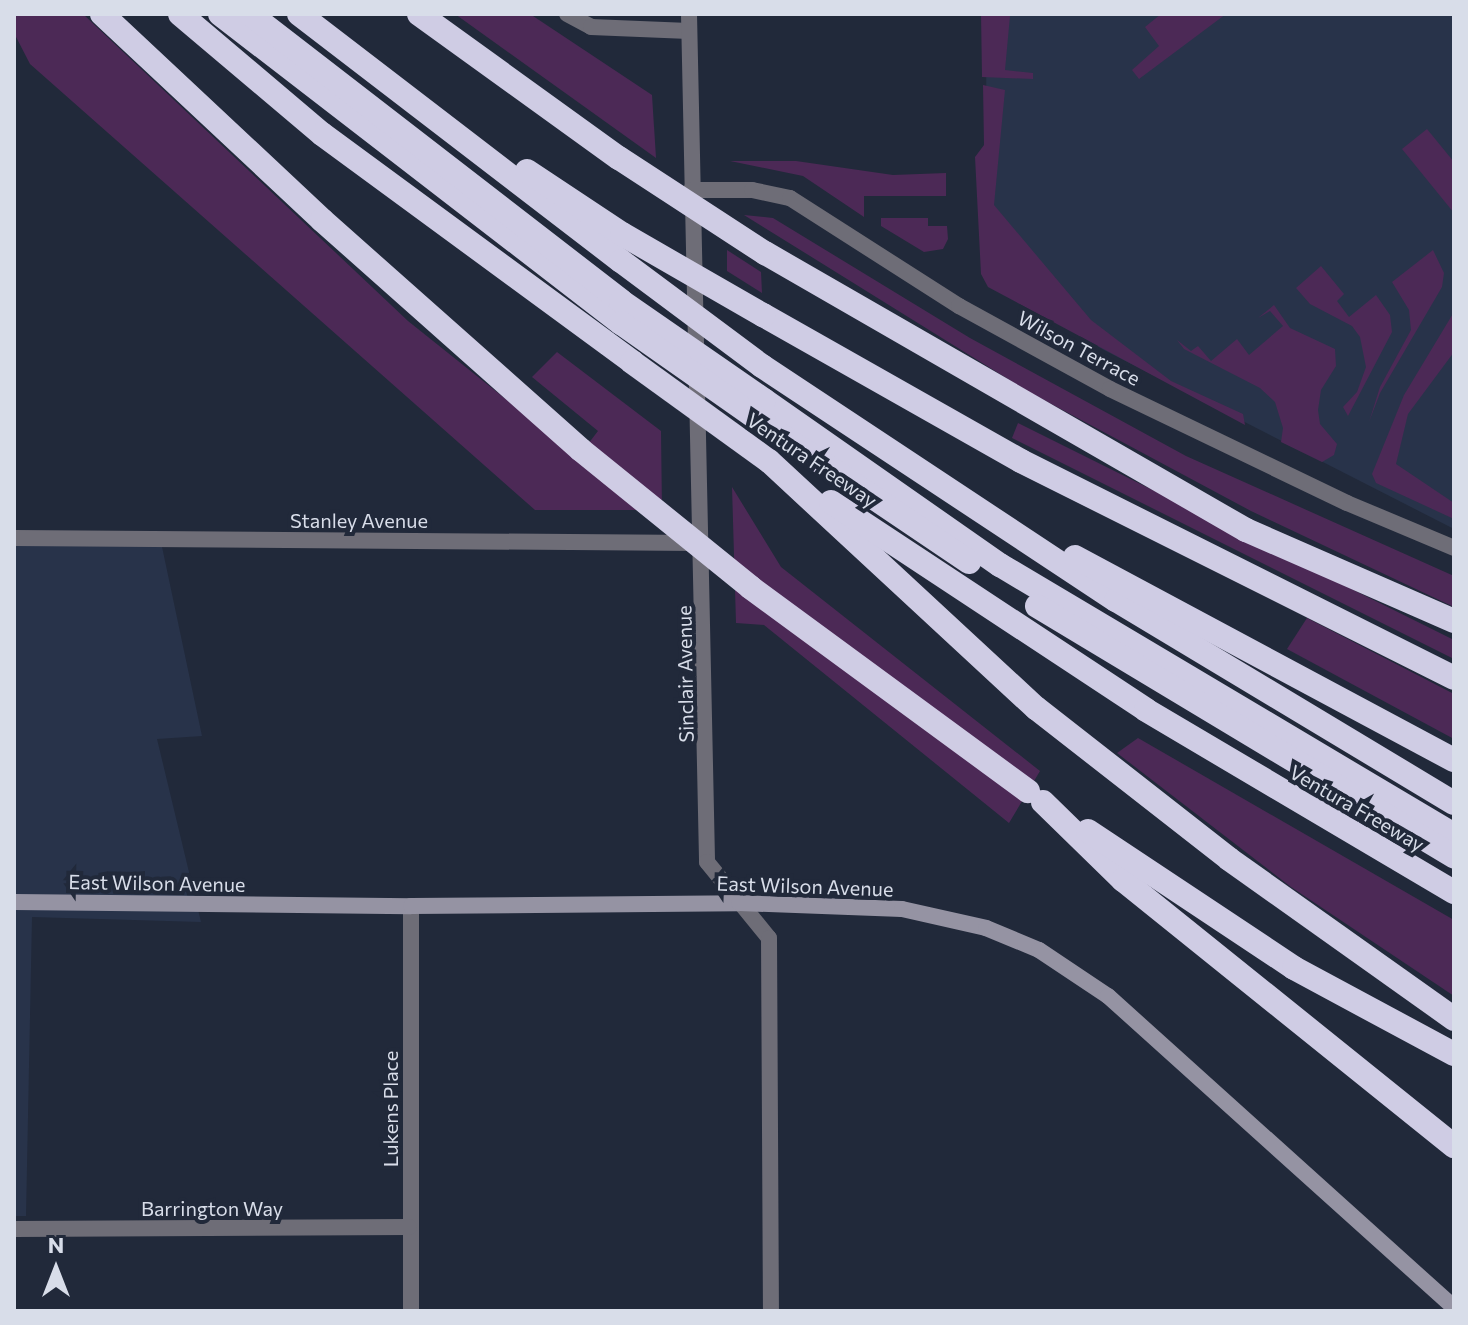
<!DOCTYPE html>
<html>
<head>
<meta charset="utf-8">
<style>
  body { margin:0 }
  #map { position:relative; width:1468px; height:1325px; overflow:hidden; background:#21293a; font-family:Commissioner,sans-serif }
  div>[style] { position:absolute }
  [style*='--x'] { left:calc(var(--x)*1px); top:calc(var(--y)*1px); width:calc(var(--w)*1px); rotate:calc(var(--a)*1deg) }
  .built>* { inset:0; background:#28334a }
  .green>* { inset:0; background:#4c2956 }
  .street>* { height:16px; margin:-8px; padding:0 8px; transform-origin:8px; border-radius:8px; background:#6e6d77 }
  .secondary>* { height:16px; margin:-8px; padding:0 8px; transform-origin:8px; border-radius:8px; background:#9593a3 }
  .highway>* { height:24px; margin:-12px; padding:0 12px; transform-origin:12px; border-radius:12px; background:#cfcce4 }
  .highway-bridge>* { height:24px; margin:-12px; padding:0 12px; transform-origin:12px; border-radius:12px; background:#cfcce4 }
  span { translate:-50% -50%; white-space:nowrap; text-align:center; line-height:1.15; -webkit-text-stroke:8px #21293a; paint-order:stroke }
  .street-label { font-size:20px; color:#d8dde9 }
  .frame { position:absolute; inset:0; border:16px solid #d8dde9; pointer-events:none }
  .north { position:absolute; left:16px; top:1229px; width:80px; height:80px; -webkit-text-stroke:6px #21293a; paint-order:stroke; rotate:0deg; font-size:22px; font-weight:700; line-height:32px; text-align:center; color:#d8dde9 }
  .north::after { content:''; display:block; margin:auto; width:28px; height:36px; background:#d8dde9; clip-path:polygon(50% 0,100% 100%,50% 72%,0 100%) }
</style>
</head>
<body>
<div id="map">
  <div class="built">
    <div style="clip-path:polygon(986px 14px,1454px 14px,1454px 529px,1104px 350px,987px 282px)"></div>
    <div style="clip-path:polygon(14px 538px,161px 542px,202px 736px,157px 739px,201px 922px,32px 917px,26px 1216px,14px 1216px)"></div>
  </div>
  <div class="green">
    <div style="clip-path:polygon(14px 14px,83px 14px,408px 321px,578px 457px,598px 431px,532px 377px,557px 352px,661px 431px,662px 510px,535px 510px,30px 64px,14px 33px)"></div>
    <div style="clip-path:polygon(455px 14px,530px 14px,652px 95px,656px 158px)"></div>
    <div style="clip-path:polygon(981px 14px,1029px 14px,1010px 16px,1005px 70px,1033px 73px,1033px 79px,982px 77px)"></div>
    <div style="clip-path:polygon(1161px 14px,1226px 14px,1139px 79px,1132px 70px,1159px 46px,1145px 27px)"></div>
    <div style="clip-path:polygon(983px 85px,1005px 90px,994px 205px,1091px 320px,1171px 381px,1243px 414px,1245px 425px,988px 287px,981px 274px,975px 157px,984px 145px)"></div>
    <div style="clip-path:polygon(1427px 129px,1454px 162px,1454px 213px,1402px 149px)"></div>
    <div style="clip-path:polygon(730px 161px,796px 161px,893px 175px,946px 173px,946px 196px,864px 196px,864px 217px,803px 176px)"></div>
    <div style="clip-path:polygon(744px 215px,773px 218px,970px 338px,1186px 456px,1454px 576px,1454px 607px,1251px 511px,1029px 392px)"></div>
    <div style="clip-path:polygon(881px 218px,928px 218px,928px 226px,947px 226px,948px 239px,943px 249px,924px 252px,881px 226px)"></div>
    <div style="clip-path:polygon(727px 250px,761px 272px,762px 293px,727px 271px)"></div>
    <div style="clip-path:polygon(1433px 250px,1444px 273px,1442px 287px,1380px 393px,1369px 422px,1380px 387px,1411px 330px,1409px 310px,1392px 282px)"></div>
    <div style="clip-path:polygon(1321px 266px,1344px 294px,1337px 301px,1349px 317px,1376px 295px,1390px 315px,1392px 332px,1348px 416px,1343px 407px,1357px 392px,1366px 367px,1360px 337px,1352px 326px,1310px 304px,1296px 288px)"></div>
    <div style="clip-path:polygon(1274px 305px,1290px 328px,1335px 349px,1336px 366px,1321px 390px,1318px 410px,1320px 424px,1337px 444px,1334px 455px,1322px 462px,1281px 442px,1283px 428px,1275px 402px,1260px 388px,1184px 349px,1177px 340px,1191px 351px,1198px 346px,1211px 361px,1237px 339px,1249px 355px,1283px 326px,1270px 311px,1258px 318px)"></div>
    <div style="clip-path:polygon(1454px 312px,1454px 352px,1408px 414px,1396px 464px,1454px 503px,1454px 519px,1376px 483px,1372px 474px,1404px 395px)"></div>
    <div style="clip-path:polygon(1018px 423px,1454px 640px,1454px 659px,1012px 438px)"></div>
    <div style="clip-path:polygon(732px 487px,781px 567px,1040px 771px,1009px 823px,764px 625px,736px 623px)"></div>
    <div style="clip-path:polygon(1307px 618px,1454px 694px,1454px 739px,1287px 649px)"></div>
    <div style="clip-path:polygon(1138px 738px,1454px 920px,1454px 996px,1291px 887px,1117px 753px)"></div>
  </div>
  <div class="street">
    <div style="--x:567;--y:14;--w:27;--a:28"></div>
    <div style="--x:591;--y:27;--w:98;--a:2.3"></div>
    <div style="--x:689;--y:14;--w:848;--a:88.78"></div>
    <div style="--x:707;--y:862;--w:98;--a:50.8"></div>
    <div style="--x:769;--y:938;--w:373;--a:89.7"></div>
    <div style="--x:691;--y:190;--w:61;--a:0"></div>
    <div style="--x:752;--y:190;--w:39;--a:12"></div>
    <div style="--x:790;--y:198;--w:201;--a:32.6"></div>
    <div style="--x:959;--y:306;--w:172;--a:28.8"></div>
    <div style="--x:1110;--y:389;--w:263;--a:25.7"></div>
    <div style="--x:1347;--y:503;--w:116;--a:22.8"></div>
    <div style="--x:14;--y:538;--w:682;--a:0.42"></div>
    <div style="--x:411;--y:906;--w:405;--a:90"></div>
    <div style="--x:14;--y:1229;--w:395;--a:-0.3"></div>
  </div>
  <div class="secondary">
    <div style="--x:14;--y:902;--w:397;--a:0.6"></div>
    <div style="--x:411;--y:906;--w:328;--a:-0.5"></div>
    <div style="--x:739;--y:903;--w:163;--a:2.1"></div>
    <div style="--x:902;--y:909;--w:86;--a:12.7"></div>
    <div style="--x:986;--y:928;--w:57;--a:22.5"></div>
    <div style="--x:1039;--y:950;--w:83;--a:33.7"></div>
    <div style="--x:1108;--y:996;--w:466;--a:42"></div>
  </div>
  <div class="highway">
    <div style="--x:102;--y:14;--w:301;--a:43.1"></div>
    <div style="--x:322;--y:220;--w:346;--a:41.6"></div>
    <div style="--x:180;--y:14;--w:186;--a:40.2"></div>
    <div style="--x:322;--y:134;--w:385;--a:36.3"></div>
    <div style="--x:220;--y:14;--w:506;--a:37.62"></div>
    <div style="--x:250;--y:14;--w:469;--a:37.7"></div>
    <div style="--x:299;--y:14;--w:406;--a:37.5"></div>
    <div style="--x:419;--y:14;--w:246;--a:35.8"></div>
    <div style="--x:527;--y:171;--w:114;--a:33.6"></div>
    <div style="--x:765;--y:253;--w:555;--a:29.94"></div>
    <div style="--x:1246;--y:530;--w:227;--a:23.6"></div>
    <div style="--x:763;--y:315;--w:296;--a:29.5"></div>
    <div style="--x:1021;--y:461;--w:484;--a:26.6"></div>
    <div style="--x:762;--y:366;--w:424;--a:33.5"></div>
    <div style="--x:1116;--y:600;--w:394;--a:31"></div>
    <div style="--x:764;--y:400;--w:288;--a:35"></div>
    <div style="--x:1000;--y:565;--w:528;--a:30.74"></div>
    <div style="--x:766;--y:425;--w:245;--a:34"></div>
    <div style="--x:769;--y:461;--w:364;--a:42.8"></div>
    <div style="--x:1036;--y:708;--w:245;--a:38"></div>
    <div style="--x:1229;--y:859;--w:276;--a:35.4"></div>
    <div style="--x:831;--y:502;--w:377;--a:33.4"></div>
    <div style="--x:1146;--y:710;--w:358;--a:30.6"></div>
    <div style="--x:1075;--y:557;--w:430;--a:28.2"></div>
    <div style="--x:1037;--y:606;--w:487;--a:31"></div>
    <div style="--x:1043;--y:802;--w:112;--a:44.3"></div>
    <div style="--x:1123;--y:880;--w:425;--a:38.8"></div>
    <div style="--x:1088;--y:831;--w:247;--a:33.6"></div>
    <div style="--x:1294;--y:968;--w:182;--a:28.3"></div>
  </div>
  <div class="highway-bridge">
    <div style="--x:619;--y:158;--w:174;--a:33.1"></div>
    <div style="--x:622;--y:234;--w:163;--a:29.9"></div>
    <div style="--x:621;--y:261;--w:176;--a:36.7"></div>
    <div style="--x:621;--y:301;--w:174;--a:34.7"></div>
    <div style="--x:621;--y:323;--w:177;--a:35.1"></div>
    <div style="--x:632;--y:362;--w:169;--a:35.9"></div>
    <div style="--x:581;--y:450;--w:218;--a:39"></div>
    <div style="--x:750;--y:587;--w:345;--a:36.3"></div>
  </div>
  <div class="street-label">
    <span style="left:1079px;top:348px;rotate:28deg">Wilson Terrace</span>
    <span style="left:812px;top:460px;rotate:34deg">Ventura Freeway</span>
    <span style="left:359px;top:520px">Stanley Avenue</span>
    <span style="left:685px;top:674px;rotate:-91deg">Sinclair Avenue</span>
    <span style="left:1357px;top:808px;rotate:30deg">Ventura Freeway</span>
    <span style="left:157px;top:883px;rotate:1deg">East Wilson Avenue</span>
    <span style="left:805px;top:886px;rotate:2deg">East Wilson Avenue</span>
    <span style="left:390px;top:1109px;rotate:-90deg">Lukens Place</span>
    <span style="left:212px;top:1208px">Barrington Way</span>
  </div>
  <div class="frame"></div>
  <div class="north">N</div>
</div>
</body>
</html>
